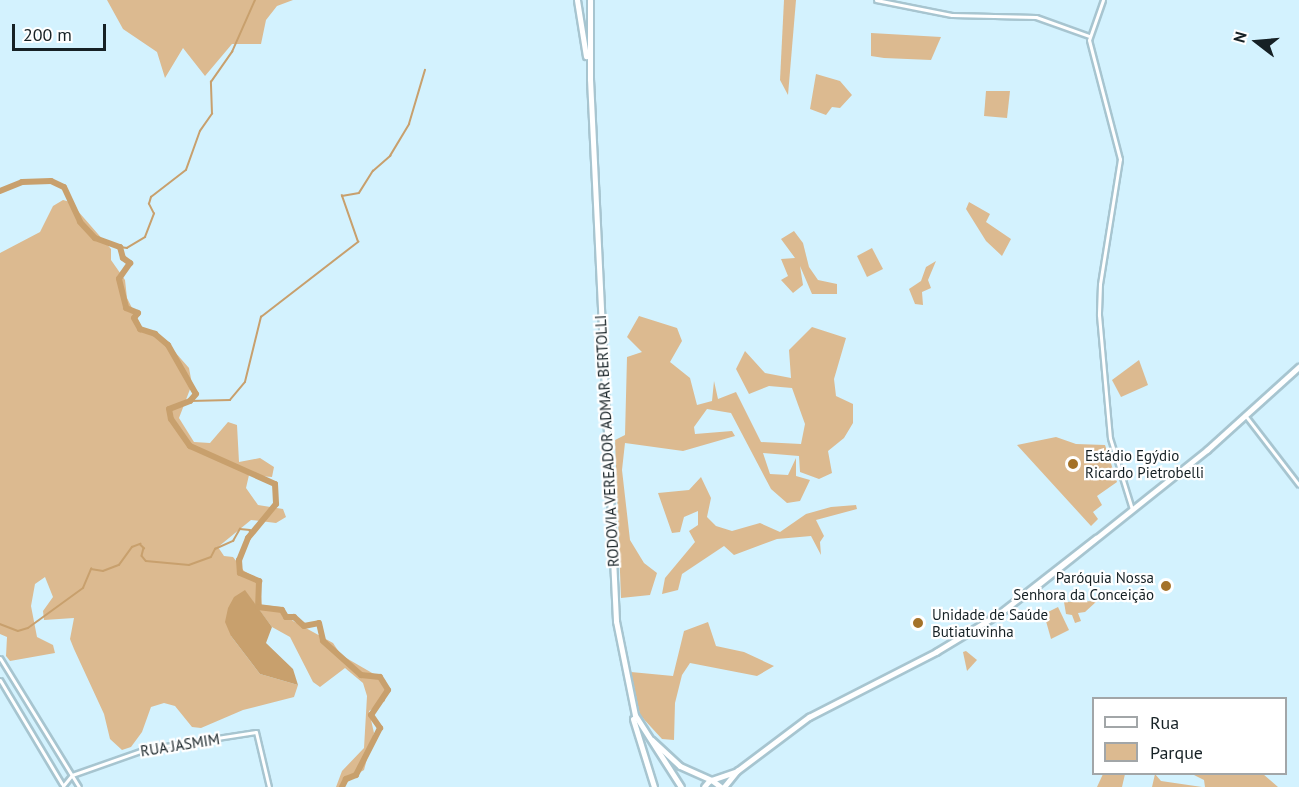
<!DOCTYPE html>
<html>
<head>
<meta charset="utf-8">
<style>
  body { margin:0 }
  #map { position:relative; width:1299px; height:787px; overflow:hidden; background:#d3f2fe; font-family:"PT Sans",sans-serif }
  div>[style] { position:absolute }
  [style*='--x'] { left:calc(var(--x)*1px); top:calc(var(--y)*1px); width:calc(var(--w)*1px); rotate:calc(var(--a)*1deg) }
  .green>* { inset:0; background:#dcba90 }
  .water>* { inset:0; background:#c8a06d }
  .stream>* { height:1.5px; margin:-0.75px; padding:0 0.75px; transform-origin:0.75px; border-radius:0.75px; background:#c8a06d }
  .river>* { height:6px; margin:-3px; padding:0 3px; transform-origin:3px; border-radius:3px; background:#c8a06d }
  .roads { filter:drop-shadow(2px 0 #a7c5d0) drop-shadow(-2px 0 #a7c5d0) drop-shadow(0 2px #a7c5d0) drop-shadow(0 -2px #a7c5d0) }
  .minor>* { height:3px; margin:-1.5px; padding:0 1.5px; transform-origin:1.5px; border-radius:1.5px; background:#fff }
  .major>* { height:4.5px; margin:-2.25px; padding:0 2.25px; transform-origin:2.25px; border-radius:2.25px; background:#fff }
  .highway>* { height:5px; margin:-2.5px; padding:0 2.5px; transform-origin:2.5px; border-radius:2.5px; background:#fff }
  .dots>* { width:16px; height:16px; translate:-50% -50%; box-sizing:border-box; border:3px solid #fff; border-radius:50% }
  span { translate:-50% -50%; white-space:nowrap; text-align:center; line-height:1.15; -webkit-text-stroke:4.5px #fff; paint-order:stroke }
  .street-label { font-size:15px; color:#162125 }
  .poi-label { font-size:15px; color:#162125 }
  .left { translate:0 -50%; text-align:left }
  .right { translate:-100% -50%; text-align:right }
  .legend { position:absolute; left:1092px; top:697px; width:195px; height:78px; box-sizing:border-box; background:#fff; border:2px solid #a2a6a8; margin:0; padding:8px 10px; list-style:none; font-size:18px; color:#162125 }
  .legend li { display:flex; align-items:center; gap:12px; height:30px }
  .legend b { width:30px; border:2px solid #a2a6a8 }
  .north { position:absolute; left:1227px; top:12px; width:60px; height:60px; -webkit-text-stroke:4px #fff; paint-order:stroke; rotate:286deg; font-size:16px; font-weight:700; line-height:24px; text-align:center; color:#162125 }
  .north::after { content:''; display:block; margin:auto; width:21px; height:27px; background:#162125; clip-path:polygon(50% 0,100% 100%,50% 72%,0 100%) }
  .scale { position:absolute; left:12px; top:24px; width:94px; height:27px; box-sizing:border-box; border:3px solid #162125; border-top:0; padding-left:8px; font-size:18px; line-height:21px; white-space:nowrap; color:#162125; -webkit-text-stroke:4px #fff; paint-order:stroke }
</style>
</head>
<body>
<div id="map">
  <div class="green">
    <div style="clip-path:polygon(107px 0,293px 0,277px 6px,266px 20px,261px 44px,232px 44px,205px 76px,183px 48px,165px 78px,157px 52px,123px 29px)"></div>
    <div style="clip-path:polygon(784px 0,796px 0,788px 95px,780px 80px)"></div>
    <div style="clip-path:polygon(871px 33px,941px 37px,931px 60px,884px 58px,871px 56px)"></div>
    <div style="clip-path:polygon(816px 74px,840px 81px,852px 95px,840px 108px,832px 107px,826px 115px,810px 109px)"></div>
    <div style="clip-path:polygon(986px 91px,1010px 91px,1007px 118px,984px 116px)"></div>
    <div style="clip-path:polygon(63px 200px,70px 202px,111px 249px,111px 260px,125px 280px,127px 298px,142px 328px,167px 343px,189px 368px,192px 384px,179px 418px,194px 442px,210px 443px,228px 422px,237px 425px,239px 462px,260px 458px,274px 467px,272px 477px,249px 475px,246px 488px,258px 505px,283px 509px,286px 517px,276px 523px,251px 520px,218px 547px,224px 556px,233px 557px,244px 571px,259px 579px,262px 605px,282px 607px,293px 621px,333px 643px,341px 655px,386px 681px,385px 701px,369px 711px,374px 733px,364px 770px,348px 779px,344px 787px,336px 787px,342px 771px,364px 748px,367px 696px,363px 683px,345px 668px,320px 687px,313px 682px,290px 637px,272px 627px,245px 591px,231px 636px,260px 674px,298px 685px,294px 697px,243px 710px,201px 728px,192px 727px,175px 706px,164px 703px,151px 707px,142px 732px,131px 747px,122px 750px,110px 739px,104px 714px,74px 649px,70px 639px,74px 618px,44px 620px,43px 611px,53px 597px,45px 577px,35px 584px,31px 606px,37px 637px,53px 645px,55px 653px,10px 661px,6px 656px,7px 637px,0 634px,0 253px,40px 232px,53px 206px)"></div>
    <div style="clip-path:polygon(969px 202px,990px 214px,986px 222px,1011px 239px,1002px 256px,986px 241px,966px 209px)"></div>
    <div style="clip-path:polygon(794px 231px,803px 243px,809px 267px,818px 280px,837px 284px,837px 294px,812px 294px,800px 266px,803px 285px,793px 293px,781px 280px,788px 276px,781px 259px,795px 258px,781px 239px)"></div>
    <div style="clip-path:polygon(872px 248px,883px 269px,867px 277px,857px 256px)"></div>
    <div style="clip-path:polygon(936px 261px,928px 280px,931px 288px,922px 292px,923px 305px,915px 304px,909px 289px,921px 281px,926px 267px)"></div>
    <div style="clip-path:polygon(639px 316px,677px 328px,682px 341px,670px 362px,690px 378px,697px 405px,712px 401px,714px 381px,718px 399px,736px 392px,761px 442px,801px 444px,805px 424px,792px 388px,769px 386px,749px 394px,736px 369px,745px 351px,765px 373px,791px 378px,789px 350px,812px 327px,846px 338px,834px 379px,836px 396px,853px 404px,853px 423px,844px 438px,828px 451px,832px 473px,819px 479px,800px 472px,799px 456px,763px 453px,770px 474px,788px 475px,796px 458px,796px 476px,810px 480px,800px 501px,787px 503px,771px 489px,731px 413px,707px 409px,694px 427px,695px 434px,732px 431px,735px 436px,683px 451px,625px 443px,622px 470px,630px 540px,644px 563px,657px 573px,650px 595px,621px 598px,615px 440px,625px 435px,627px 357px,642px 352px,627px 337px)"></div>
    <div style="clip-path:polygon(1139px 360px,1148px 385px,1121px 397px,1112px 380px)"></div>
    <div style="clip-path:polygon(1056px 437px,1076px 444px,1105px 445px,1117px 482px,1097px 496px,1102px 505px,1093px 512px,1098px 519px,1091px 526px,1017px 445px)"></div>
    <div style="clip-path:polygon(701px 477px,711px 498px,707px 517px,716px 526px,732px 531px,760px 523px,780px 532px,806px 514px,831px 507px,856px 505px,857px 509px,816px 520px,824px 536px,820px 542px,821px 555px,811px 536px,777px 539px,734px 555px,724px 546px,682px 574px,678px 590px,662px 594px,665px 578px,695px 542px,689px 531px,698px 525px,698px 511px,684px 517px,680px 532px,672px 533px,658px 493px,689px 490px)"></div>
    <div style="clip-path:polygon(1097px 601px,1085px 612px,1078px 613px,1081px 621px,1075px 623px,1072px 615px,1066px 614px,1064px 602px)"></div>
    <div style="clip-path:polygon(1058px 607px,1069px 630px,1051px 639px,1044px 614px)"></div>
    <div style="clip-path:polygon(708px 622px,716px 646px,744px 652px,774px 666px,757px 676px,690px 663px,682px 675px,675px 703px,674px 740px,662px 739px,640px 715px,631px 672px,673px 676px,684px 631px)"></div>
    <div style="clip-path:polygon(966px 651px,977px 660px,967px 671px,963px 652px)"></div>
    <div style="clip-path:polygon(1103px 774px,1125px 774px,1122px 787px,1097px 787px)"></div>
    <div style="clip-path:polygon(1155px 774px,1161px 781px,1202px 787px,1152px 787px)"></div>
    <div style="clip-path:polygon(1192px 774px,1263px 774px,1278px 787px,1205px 787px,1204px 780px)"></div>
  </div>
  <div class="water">
    <div style="clip-path:polygon(245px 590px,272px 627px,266px 643px,293px 669px,298px 685px,260px 674px,231px 636px,225px 622px,228px 608px,234px 597px)"></div>
  </div>
  <div class="stream">
    <div style="--x:120;--y:247;--w:7;--a:8"></div>
    <div style="--x:127;--y:248;--w:21;--a:-31"></div>
    <div style="--x:145;--y:237;--w:25;--a:-69"></div>
    <div style="--x:154;--y:214;--w:11;--a:-117"></div>
    <div style="--x:149;--y:204;--w:7;--a:-74"></div>
    <div style="--x:151;--y:197;--w:44;--a:-37.6"></div>
    <div style="--x:186;--y:170;--w:41;--a:-70.3"></div>
    <div style="--x:200;--y:131;--w:21;--a:-55"></div>
    <div style="--x:212;--y:114;--w:32;--a:-92"></div>
    <div style="--x:211;--y:82;--w:37;--a:-55"></div>
    <div style="--x:232;--y:52;--w:57;--a:-66.1"></div>
    <div style="--x:190;--y:401;--w:40;--a:-1.4"></div>
    <div style="--x:230;--y:400;--w:23;--a:-50"></div>
    <div style="--x:245;--y:382;--w:67;--a:-76.2"></div>
    <div style="--x:261;--y:317;--w:123;--a:-37.7"></div>
    <div style="--x:358;--y:242;--w:49;--a:-109.2"></div>
    <div style="--x:342;--y:196;--w:17;--a:-10"></div>
    <div style="--x:359;--y:193;--w:26;--a:-58"></div>
    <div style="--x:373;--y:171;--w:23;--a:-41"></div>
    <div style="--x:390;--y:156;--w:37;--a:-59"></div>
    <div style="--x:409;--y:124;--w:56;--a:-73.5"></div>
    <div style="--x:0;--y:624;--w:19;--a:21"></div>
    <div style="--x:18;--y:631;--w:10;--a:-17"></div>
    <div style="--x:28;--y:628;--w:68;--a:-36"></div>
    <div style="--x:83;--y:588;--w:21;--a:-67"></div>
    <div style="--x:91;--y:569;--w:12;--a:9"></div>
    <div style="--x:103;--y:571;--w:17;--a:-21"></div>
    <div style="--x:119;--y:565;--w:22;--a:-54"></div>
    <div style="--x:132;--y:547;--w:9;--a:-21"></div>
    <div style="--x:140;--y:544;--w:6;--a:45"></div>
    <div style="--x:144;--y:548;--w:8;--a:104"></div>
    <div style="--x:142;--y:556;--w:6;--a:51"></div>
    <div style="--x:146;--y:561;--w:43;--a:5.3"></div>
    <div style="--x:189;--y:565;--w:23;--a:-20"></div>
    <div style="--x:211;--y:557;--w:9;--a:-63"></div>
    <div style="--x:215;--y:549;--w:20;--a:-24"></div>
    <div style="--x:233;--y:541;--w:14;--a:-60"></div>
    <div style="--x:240;--y:529;--w:10;--a:6"></div>
    <div style="--x:250;--y:530;--w:5;--a:79"></div>
  </div>
  <div class="river">
    <div style="--x:0;--y:191;--w:24;--a:-22"></div>
    <div style="--x:22;--y:182;--w:29;--a:-2"></div>
    <div style="--x:51;--y:181;--w:14;--a:25"></div>
    <div style="--x:64;--y:187;--w:38;--a:65"></div>
    <div style="--x:80;--y:222;--w:22;--a:47"></div>
    <div style="--x:95;--y:238;--w:27;--a:20"></div>
    <div style="--x:120;--y:247;--w:11;--a:75"></div>
    <div style="--x:123;--y:258;--w:9;--a:36"></div>
    <div style="--x:130;--y:263;--w:19;--a:125"></div>
    <div style="--x:119;--y:279;--w:30;--a:76"></div>
    <div style="--x:126;--y:308;--w:13;--a:23"></div>
    <div style="--x:138;--y:313;--w:6;--a:129"></div>
    <div style="--x:134;--y:318;--w:13;--a:61"></div>
    <div style="--x:140;--y:329;--w:16;--a:18"></div>
    <div style="--x:155;--y:334;--w:17;--a:40"></div>
    <div style="--x:168;--y:345;--w:56;--a:60.3"></div>
    <div style="--x:196;--y:394;--w:9;--a:131"></div>
    <div style="--x:190;--y:401;--w:22;--a:159"></div>
    <div style="--x:169;--y:409;--w:10;--a:79"></div>
    <div style="--x:171;--y:419;--w:33;--a:55"></div>
    <div style="--x:190;--y:446;--w:93;--a:24.1"></div>
    <div style="--x:275;--y:484;--w:20;--a:87"></div>
    <div style="--x:276;--y:504;--w:44;--a:129.5"></div>
    <div style="--x:248;--y:538;--w:24;--a:112"></div>
    <div style="--x:239;--y:560;--w:13;--a:86"></div>
    <div style="--x:240;--y:573;--w:21;--a:23"></div>
    <div style="--x:259;--y:581;--w:26;--a:92"></div>
    <div style="--x:258;--y:607;--w:24;--a:7"></div>
    <div style="--x:282;--y:610;--w:8;--a:60"></div>
    <div style="--x:286;--y:617;--w:8;--a:0"></div>
    <div style="--x:294;--y:617;--w:13;--a:42"></div>
    <div style="--x:304;--y:626;--w:15;--a:-11"></div>
    <div style="--x:319;--y:623;--w:18;--a:77"></div>
    <div style="--x:323;--y:641;--w:51;--a:41.8"></div>
    <div style="--x:361;--y:675;--w:19;--a:6"></div>
    <div style="--x:380;--y:677;--w:15;--a:58"></div>
    <div style="--x:388;--y:690;--w:30;--a:124"></div>
    <div style="--x:371;--y:715;--w:16;--a:55"></div>
    <div style="--x:380;--y:728;--w:53;--a:117.1"></div>
    <div style="--x:356;--y:775;--w:11;--a:158"></div>
    <div style="--x:346;--y:779;--w:9;--a:117"></div>
  </div>
  <div class="roads">
    <div class="minor">
      <div style="--x:876;--y:0;--w:77;--a:11.2"></div>
      <div style="--x:952;--y:15;--w:84;--a:1.4"></div>
      <div style="--x:1036;--y:17;--w:56;--a:19.7"></div>
      <div style="--x:1103;--y:0;--w:42;--a:109.3"></div>
      <div style="--x:1089;--y:40;--w:123;--a:75.4"></div>
      <div style="--x:1120;--y:159;--w:127;--a:99.1"></div>
      <div style="--x:1100;--y:284;--w:31;--a:92"></div>
      <div style="--x:1099;--y:315;--w:123;--a:84.9"></div>
      <div style="--x:1110;--y:438;--w:74;--a:72.8"></div>
      <div style="--x:1245;--y:415;--w:88;--a:52.4"></div>
      <div style="--x:0;--y:658;--w:151;--a:58.5"></div>
      <div style="--x:0;--y:680;--w:121;--a:59.2"></div>
      <div style="--x:63;--y:786;--w:14;--a:-51"></div>
      <div style="--x:72;--y:775;--w:78;--a:-19.4"></div>
      <div style="--x:146;--y:749;--w:111;--a:-8.8"></div>
      <div style="--x:256;--y:732;--w:57;--a:76.7"></div>
    </div>
    <div class="major">
      <div style="--x:1034;--y:588;--w:221;--a:-38.6"></div>
      <div style="--x:1207;--y:450;--w:124;--a:-42.1"></div>
      <div style="--x:712;--y:780;--w:11;--a:38"></div>
      <div style="--x:704;--y:787;--w:8;--a:-50"></div>
      <div style="--x:709;--y:781;--w:28;--a:-19"></div>
      <div style="--x:724;--y:787;--w:21;--a:-51"></div>
      <div style="--x:737;--y:771;--w:90;--a:-36.9"></div>
      <div style="--x:809;--y:717;--w:143;--a:-27.1"></div>
      <div style="--x:936;--y:652;--w:74;--a:-31.1"></div>
      <div style="--x:999;--y:614;--w:123;--a:-38.1"></div>
    </div>
    <div class="highway">
      <div style="--x:577;--y:0;--w:57;--a:80.9"></div>
      <div style="--x:590;--y:0;--w:79;--a:90"></div>
      <div style="--x:590;--y:79;--w:543;--a:87.25"></div>
      <div style="--x:616;--y:621;--w:96;--a:78.6"></div>
      <div style="--x:635;--y:715;--w:85;--a:57.4"></div>
      <div style="--x:633;--y:719;--w:71;--a:72.8"></div>
      <div style="--x:652;--y:740;--w:38;--a:43"></div>
      <div style="--x:680;--y:766;--w:35;--a:24"></div>
    </div>
  </div>
  <div class="dots">
    <div style="left:1073px;top:464px;background:#a47229"></div>
    <div style="left:1166px;top:586px;background:#a47229"></div>
    <div style="left:918px;top:623px;background:#a47229"></div>
  </div>
  <div class="street-label">
    <span style="left:607px;top:441px;rotate:-93deg">RODOVIA VEREADOR ADMAR BERTOLLI</span>
    <span style="left:180px;top:745px;rotate:-9deg">RUA JASMIM</span>
  </div>
  <div class="poi-label">
    <span class="left" style="left:1085px;top:464px">Estádio Egýdio<br>Ricardo Pietrobelli</span>
    <span class="right" style="left:1154px;top:586px">Paróquia Nossa<br>Senhora da Conceição</span>
    <span class="left" style="left:932px;top:623px">Unidade de Saúde<br>Butiatuvinha</span>
  </div>
  <ul class="legend">
  <li><b style="height:8px;background:#fff"></b>Rua</li>
  <li><b style="height:16px;background:#dcba90"></b>Parque</li>
  </ul>
  <div class="north">N</div>
  <div class="scale">200 m</div>
</div>
</body>
</html>
